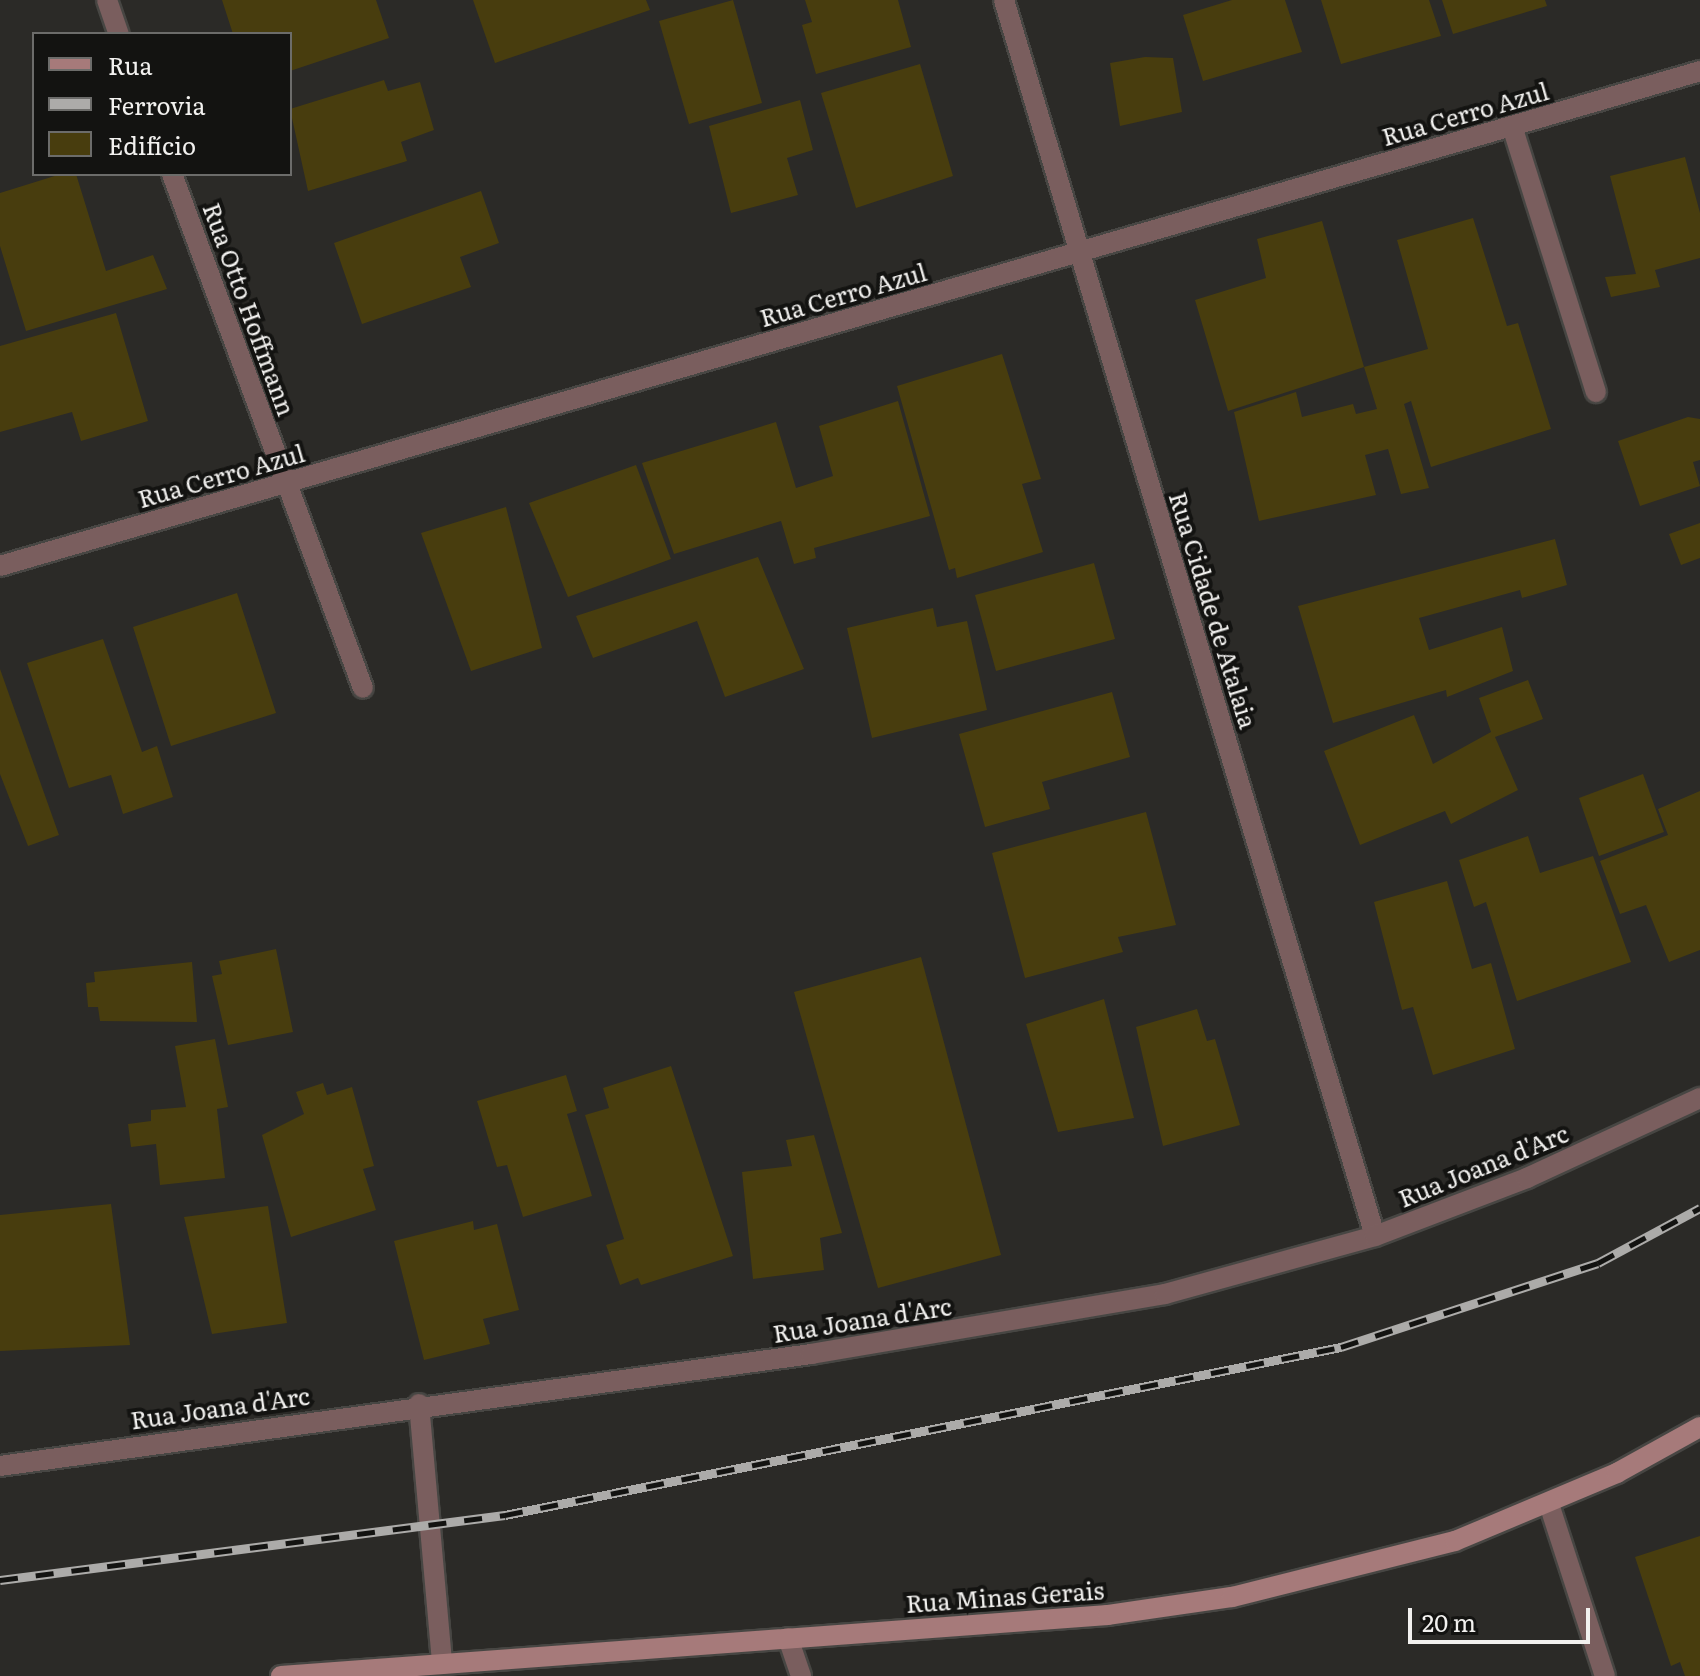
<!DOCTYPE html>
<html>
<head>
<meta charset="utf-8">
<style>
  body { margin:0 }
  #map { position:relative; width:1700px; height:1676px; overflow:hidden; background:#2b2a27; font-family:Literata,serif }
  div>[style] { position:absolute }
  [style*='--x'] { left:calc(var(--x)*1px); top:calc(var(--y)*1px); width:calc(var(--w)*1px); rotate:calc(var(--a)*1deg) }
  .building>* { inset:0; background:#483d0e }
  .roads { filter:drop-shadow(2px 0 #474643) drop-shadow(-2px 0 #474643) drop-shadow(0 2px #474643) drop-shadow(0 -2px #474643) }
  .minor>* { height:20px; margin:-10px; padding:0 10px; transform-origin:10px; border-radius:10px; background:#7a5e5e }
  .secondary>* { height:20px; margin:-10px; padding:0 10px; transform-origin:10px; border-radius:10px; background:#a67a7a }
  .rail>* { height:9px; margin-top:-4.5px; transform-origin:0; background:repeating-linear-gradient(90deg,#131311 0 18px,#acaba9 0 36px); box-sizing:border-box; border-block:2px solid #acaba9 }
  span { translate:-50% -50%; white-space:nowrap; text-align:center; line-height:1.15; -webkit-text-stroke:8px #131311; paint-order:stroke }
  .street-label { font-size:24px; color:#f2f1ef }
  .legend { position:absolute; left:32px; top:32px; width:260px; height:144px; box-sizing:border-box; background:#131311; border:2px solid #6c6c6a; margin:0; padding:10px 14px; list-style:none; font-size:24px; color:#f2f1ef }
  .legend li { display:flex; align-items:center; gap:16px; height:40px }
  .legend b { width:40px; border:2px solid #6c6c6a }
  .scale { position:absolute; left:1408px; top:1608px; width:182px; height:36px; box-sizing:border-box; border:4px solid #f2f1ef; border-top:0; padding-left:10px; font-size:24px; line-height:28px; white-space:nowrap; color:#f2f1ef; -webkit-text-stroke:6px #131311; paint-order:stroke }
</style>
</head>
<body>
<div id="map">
  <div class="building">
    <div style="clip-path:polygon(222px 0,376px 0,389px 38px,290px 71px,290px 34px,233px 34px)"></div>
    <div style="clip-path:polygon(473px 0,646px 0,650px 10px,495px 63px)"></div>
    <div style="clip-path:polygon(733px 0,762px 103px,689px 124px,659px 21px)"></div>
    <div style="clip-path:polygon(805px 0,898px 0,911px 47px,816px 74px,802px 25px,812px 22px)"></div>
    <div style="clip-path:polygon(1285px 0,1302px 52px,1203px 81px,1183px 15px,1232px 0)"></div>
    <div style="clip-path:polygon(1321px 0,1429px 0,1441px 36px,1341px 64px)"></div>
    <div style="clip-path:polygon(1442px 0,1545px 0,1547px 6px,1453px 34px)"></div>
    <div style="clip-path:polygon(1145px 57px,1173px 58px,1182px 112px,1120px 126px,1110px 63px)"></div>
    <div style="clip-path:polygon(920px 64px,953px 176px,856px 208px,821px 93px)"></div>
    <div style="clip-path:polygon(384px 80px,388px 91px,420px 82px,434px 130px,401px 142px,407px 161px,308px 191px,290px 109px)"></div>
    <div style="clip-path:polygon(800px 100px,813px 150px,787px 158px,798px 195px,731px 213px,709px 126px)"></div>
    <div style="clip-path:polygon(1685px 157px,1700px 213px,1700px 258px,1655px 270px,1660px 287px,1611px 297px,1605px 277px,1636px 274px,1610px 176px)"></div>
    <div style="clip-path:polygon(61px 174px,76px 174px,106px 271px,153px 255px,167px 289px,26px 331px,0 246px,0 193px)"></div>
    <div style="clip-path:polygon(481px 191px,499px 243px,460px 257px,471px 287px,362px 324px,334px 243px)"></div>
    <div style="clip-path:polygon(1473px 218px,1507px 326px,1518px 323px,1551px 429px,1431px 467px,1411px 401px,1404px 404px,1429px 488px,1401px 494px,1388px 449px,1365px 455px,1376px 495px,1259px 521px,1234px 412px,1296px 392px,1302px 417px,1353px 404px,1356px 414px,1377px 409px,1364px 367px,1428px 349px,1397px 240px)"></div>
    <div style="clip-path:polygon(1322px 221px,1364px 367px,1228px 411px,1195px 300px,1266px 278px,1257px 239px)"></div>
    <div style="clip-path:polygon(116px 313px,148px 421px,81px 441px,72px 412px,0 432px,0 346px)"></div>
    <div style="clip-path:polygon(1002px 354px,1041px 479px,1022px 484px,1043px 552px,957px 578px,955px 568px,949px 570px,897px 386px)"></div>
    <div style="clip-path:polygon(898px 401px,930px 516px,814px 548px,816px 558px,794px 564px,781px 521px,674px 554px,642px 463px,776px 422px,796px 488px,833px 476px,819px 426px)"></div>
    <div style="clip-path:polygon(1688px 417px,1700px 419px,1700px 460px,1693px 462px,1700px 486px,1640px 506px,1618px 441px)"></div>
    <div style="clip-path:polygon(636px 465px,671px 559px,568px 597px,529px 503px)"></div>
    <div style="clip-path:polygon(506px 507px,542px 648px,471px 671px,421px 533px)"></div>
    <div style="clip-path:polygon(1700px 523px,1700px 558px,1681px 565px,1669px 534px)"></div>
    <div style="clip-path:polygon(1555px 539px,1567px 585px,1522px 598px,1520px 590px,1419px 618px,1429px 650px,1502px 627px,1513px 671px,1447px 697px,1446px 690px,1333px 723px,1298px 606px)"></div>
    <div style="clip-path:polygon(758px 557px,804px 669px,725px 697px,697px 621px,593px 658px,576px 616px)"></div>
    <div style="clip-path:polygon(1094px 563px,1115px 639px,996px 671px,975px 595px)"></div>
    <div style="clip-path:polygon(237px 593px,276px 713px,171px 746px,133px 627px)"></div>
    <div style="clip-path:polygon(933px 608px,937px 627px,967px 621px,987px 710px,872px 738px,847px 628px)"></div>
    <div style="clip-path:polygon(103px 639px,142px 752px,157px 746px,173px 797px,123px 814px,111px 775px,69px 788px,27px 663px)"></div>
    <div style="clip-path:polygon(0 669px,59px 835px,28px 846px,0 774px)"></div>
    <div style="clip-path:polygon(1528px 680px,1543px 719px,1495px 737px,1518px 790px,1451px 824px,1445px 811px,1360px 845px,1324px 751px,1414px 715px,1433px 764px,1491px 732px,1479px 698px)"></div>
    <div style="clip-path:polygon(1112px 692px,1130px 757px,1042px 782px,1050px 809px,985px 827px,959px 734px)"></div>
    <div style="clip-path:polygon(1643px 774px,1664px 832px,1599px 856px,1579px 798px)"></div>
    <div style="clip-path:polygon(1700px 791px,1700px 950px,1669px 962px,1646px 905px,1620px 914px,1600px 861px,1668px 835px,1658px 809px)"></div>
    <div style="clip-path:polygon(1146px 812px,1176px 925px,1118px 937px,1123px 952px,1025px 978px,992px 853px)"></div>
    <div style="clip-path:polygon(1528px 836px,1540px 873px,1593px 856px,1631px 962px,1517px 1001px,1486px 902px,1474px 907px,1459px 860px)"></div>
    <div style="clip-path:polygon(1447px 881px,1472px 969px,1491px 963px,1515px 1049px,1433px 1075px,1413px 1007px,1402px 1010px,1374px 902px)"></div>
    <div style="clip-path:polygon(276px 949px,293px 1032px,228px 1045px,212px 976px,222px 974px,219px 961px)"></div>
    <div style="clip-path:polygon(921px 957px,1001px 1255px,878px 1288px,794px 992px)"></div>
    <div style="clip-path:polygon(192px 962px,197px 1022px,100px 1021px,98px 1007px,88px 1007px,86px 983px,95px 982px,94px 972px)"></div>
    <div style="clip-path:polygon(1104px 999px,1134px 1118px,1058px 1132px,1026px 1024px)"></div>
    <div style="clip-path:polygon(1197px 1009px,1207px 1041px,1215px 1039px,1240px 1125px,1163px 1146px,1136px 1027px)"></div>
    <div style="clip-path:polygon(215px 1039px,228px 1107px,217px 1109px,225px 1178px,160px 1185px,156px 1144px,131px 1147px,128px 1124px,151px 1121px,151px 1110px,186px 1107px,175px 1046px)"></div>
    <div style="clip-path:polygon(671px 1066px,733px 1256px,641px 1285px,638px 1278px,620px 1285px,606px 1245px,624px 1239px,585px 1115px,609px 1108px,603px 1088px)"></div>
    <div style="clip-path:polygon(566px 1075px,577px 1111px,567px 1114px,592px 1196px,523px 1217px,507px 1165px,497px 1167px,477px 1101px)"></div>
    <div style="clip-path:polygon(323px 1083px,327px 1095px,352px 1087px,374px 1166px,363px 1169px,376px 1210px,291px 1237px,262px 1135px,304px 1114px,296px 1092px)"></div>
    <div style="clip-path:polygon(814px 1135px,842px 1233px,820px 1238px,824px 1270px,753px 1279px,742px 1172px,792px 1166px,786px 1140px)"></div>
    <div style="clip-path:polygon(111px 1204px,130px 1345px,0 1351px,0 1215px)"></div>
    <div style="clip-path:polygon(268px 1206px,287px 1323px,212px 1334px,184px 1217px)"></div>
    <div style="clip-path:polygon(473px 1221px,474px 1230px,497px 1224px,519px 1310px,483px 1319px,490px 1344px,424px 1360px,394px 1241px)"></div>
    <div style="clip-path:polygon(1700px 1536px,1700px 1676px,1685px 1676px,1680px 1662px,1671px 1666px,1635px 1557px)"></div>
  </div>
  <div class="roads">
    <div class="minor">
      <div style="--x:107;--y:0;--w:36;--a:71"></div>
      <div style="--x:1004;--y:0;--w:1290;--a:73.29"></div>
      <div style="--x:1512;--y:126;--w:279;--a:72.5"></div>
      <div style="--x:172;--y:174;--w:548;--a:69.62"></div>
      <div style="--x:0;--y:566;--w:1771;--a:-16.23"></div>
      <div style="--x:419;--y:1404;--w:261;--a:84.9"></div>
      <div style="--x:0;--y:1466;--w:819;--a:-7.86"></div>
      <div style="--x:811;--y:1354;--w:359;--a:-9.6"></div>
      <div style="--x:1165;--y:1294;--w:218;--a:-15.4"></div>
      <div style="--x:1375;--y:1236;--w:163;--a:-20.9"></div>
      <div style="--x:1527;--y:1178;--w:191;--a:-24.8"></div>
      <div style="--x:1549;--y:1504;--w:181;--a:72"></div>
      <div style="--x:788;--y:1638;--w:40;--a:71.1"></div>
    </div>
    <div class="secondary">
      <div style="--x:281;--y:1676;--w:829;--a:-4.22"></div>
      <div style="--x:1108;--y:1615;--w:125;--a:-8.3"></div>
      <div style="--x:1232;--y:1597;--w:230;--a:-14.1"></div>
      <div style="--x:1455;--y:1541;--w:176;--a:-22.8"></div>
      <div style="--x:1617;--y:1473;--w:95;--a:-29"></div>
    </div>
  </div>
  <div class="rail">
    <div style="--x:0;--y:1580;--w:509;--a:-7.33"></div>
    <div style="--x:505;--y:1515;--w:853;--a:-11.36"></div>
    <div style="--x:1341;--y:1347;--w:270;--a:-18.1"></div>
    <div style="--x:1598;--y:1263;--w:116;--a:-28.3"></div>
  </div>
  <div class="street-label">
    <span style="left:1465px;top:113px;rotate:-16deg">Rua Cerro Azul</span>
    <span style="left:843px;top:294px;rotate:-16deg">Rua Cerro Azul</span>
    <span style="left:250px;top:309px;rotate:70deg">Rua Otto Hoffmann</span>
    <span style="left:221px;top:475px;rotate:-16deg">Rua Cerro Azul</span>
    <span style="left:1214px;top:610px;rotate:73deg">Rua Cidade de Atalaia</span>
    <span style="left:1483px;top:1165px;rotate:-22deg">Rua Joana d'Arc</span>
    <span style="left:862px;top:1319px;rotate:-9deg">Rua Joana d'Arc</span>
    <span style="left:220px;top:1407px;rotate:-8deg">Rua Joana d'Arc</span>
    <span style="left:1005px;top:1596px;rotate:-4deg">Rua Minas Gerais</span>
  </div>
  <ul class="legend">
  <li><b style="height:10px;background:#a67a7a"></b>Rua</li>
  <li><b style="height:10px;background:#acaba9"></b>Ferrovia</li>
  <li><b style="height:22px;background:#483d0e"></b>Edifício</li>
  </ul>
  <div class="scale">20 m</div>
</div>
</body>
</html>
